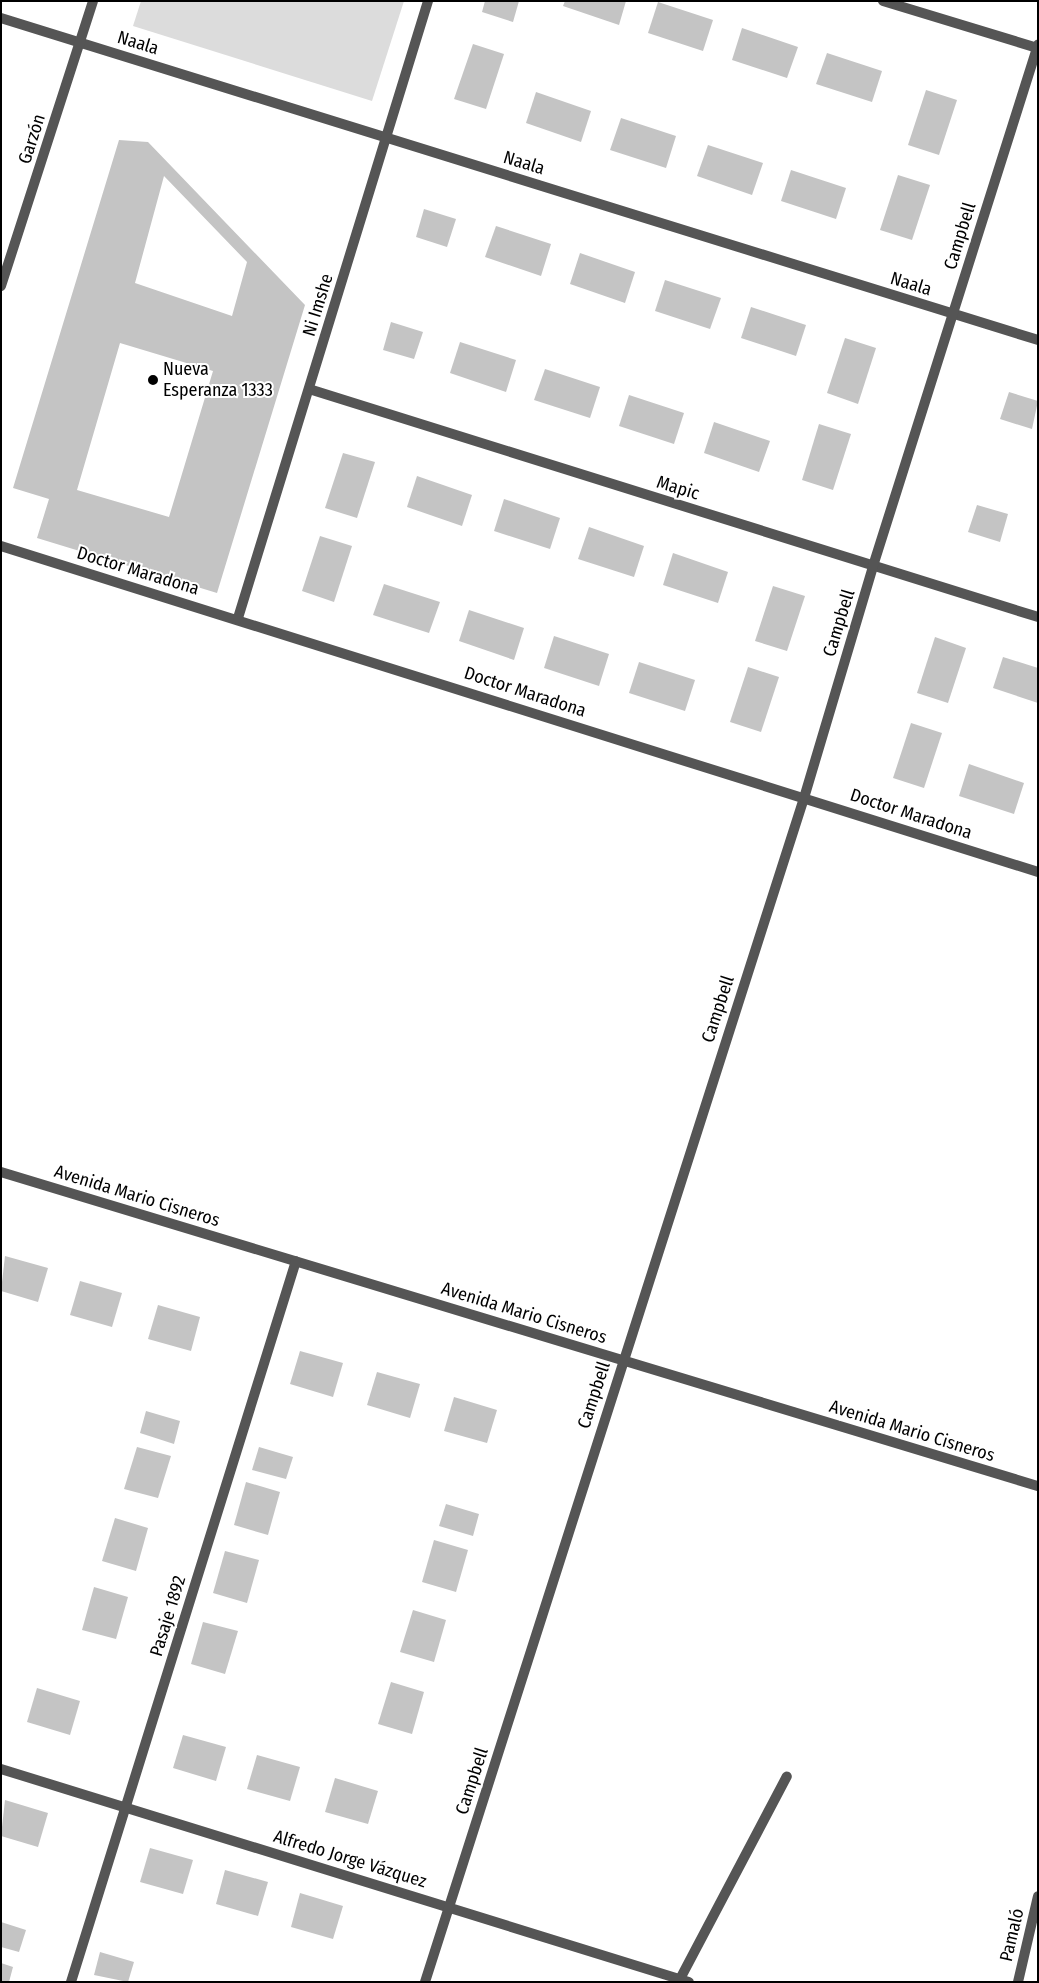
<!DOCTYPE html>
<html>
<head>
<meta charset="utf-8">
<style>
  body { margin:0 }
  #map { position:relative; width:1039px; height:1983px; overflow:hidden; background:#fff; font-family:"Fira Sans Condensed",sans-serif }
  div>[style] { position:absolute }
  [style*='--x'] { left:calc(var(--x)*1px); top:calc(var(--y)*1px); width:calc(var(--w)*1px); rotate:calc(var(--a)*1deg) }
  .green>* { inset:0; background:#dcdcdc }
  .building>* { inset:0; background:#c4c4c4 }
  .lane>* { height:10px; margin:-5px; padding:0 5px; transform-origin:5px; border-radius:5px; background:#555 }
  .street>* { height:10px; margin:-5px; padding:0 5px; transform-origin:5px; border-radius:5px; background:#555 }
  .dots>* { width:14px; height:14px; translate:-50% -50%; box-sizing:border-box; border:2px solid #fff; border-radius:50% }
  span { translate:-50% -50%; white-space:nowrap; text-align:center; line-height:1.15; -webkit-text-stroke:4px #fff; paint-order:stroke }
  .street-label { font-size:18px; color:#000 }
  .poi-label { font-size:18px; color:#000 }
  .left { translate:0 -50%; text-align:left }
  .frame { position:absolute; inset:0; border:2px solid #000; pointer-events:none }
</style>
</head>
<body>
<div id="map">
  <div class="green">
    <div style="clip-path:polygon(141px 1px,404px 1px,372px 101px,133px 26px)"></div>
  </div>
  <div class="building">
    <div style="clip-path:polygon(485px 1px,519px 1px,513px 22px,482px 12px)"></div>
    <div style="clip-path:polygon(565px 1px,626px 1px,619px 25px,563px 6px)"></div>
    <div style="clip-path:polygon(658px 2px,713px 20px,703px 51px,648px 33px)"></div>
    <div style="clip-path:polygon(742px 28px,798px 47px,787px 78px,732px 60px)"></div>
    <div style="clip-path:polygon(473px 44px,504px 54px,486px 109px,454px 99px)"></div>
    <div style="clip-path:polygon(827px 53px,882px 71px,872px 102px,816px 84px)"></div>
    <div style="clip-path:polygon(926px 90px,957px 100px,939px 155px,908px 145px)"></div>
    <div style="clip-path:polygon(536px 92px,591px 111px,581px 142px,526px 123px)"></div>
    <div style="clip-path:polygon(621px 118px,676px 136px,666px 168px,610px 150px)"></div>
    <div style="clip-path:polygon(evenodd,119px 140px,148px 142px,305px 305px,217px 593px,37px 538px,49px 499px,13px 488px,119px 140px,164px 176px,247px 262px,232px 316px,135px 283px,164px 176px,119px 140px,120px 343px,213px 371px,169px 517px,77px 490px,120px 343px)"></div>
    <div style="clip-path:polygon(708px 145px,763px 163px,752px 195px,697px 176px)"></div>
    <div style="clip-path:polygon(791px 170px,846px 188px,836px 219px,781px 201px)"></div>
    <div style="clip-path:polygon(898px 175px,930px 185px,912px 240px,880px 230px)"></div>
    <div style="clip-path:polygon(424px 209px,456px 219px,447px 247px,416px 237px)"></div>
    <div style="clip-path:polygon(496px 226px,551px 244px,541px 276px,485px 257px)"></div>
    <div style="clip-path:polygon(580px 253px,635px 272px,625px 303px,570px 284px)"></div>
    <div style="clip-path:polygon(665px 280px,721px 298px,710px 329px,655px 311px)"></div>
    <div style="clip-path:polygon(751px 307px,806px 325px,796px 356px,741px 338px)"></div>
    <div style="clip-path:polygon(391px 322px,423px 332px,414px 359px,383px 350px)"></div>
    <div style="clip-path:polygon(845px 338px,876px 348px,858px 404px,827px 393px)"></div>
    <div style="clip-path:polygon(460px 342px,516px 360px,506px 392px,450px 373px)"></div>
    <div style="clip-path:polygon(545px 369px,600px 387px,590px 418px,534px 400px)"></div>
    <div style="clip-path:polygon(1009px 392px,1038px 401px,1032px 429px,1000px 419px)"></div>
    <div style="clip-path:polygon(629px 395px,684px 413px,674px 444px,619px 426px)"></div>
    <div style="clip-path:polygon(714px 422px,770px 441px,759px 472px,704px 453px)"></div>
    <div style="clip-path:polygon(819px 424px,851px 434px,833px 490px,802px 480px)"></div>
    <div style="clip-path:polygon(343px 453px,375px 462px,357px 518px,325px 508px)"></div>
    <div style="clip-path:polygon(417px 476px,472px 495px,462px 526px,407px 507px)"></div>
    <div style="clip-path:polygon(504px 499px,560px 518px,550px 549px,494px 531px)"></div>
    <div style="clip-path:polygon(977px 505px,1008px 514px,1000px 542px,968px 532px)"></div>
    <div style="clip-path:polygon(589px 527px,644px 546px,634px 577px,578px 559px)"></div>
    <div style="clip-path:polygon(320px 536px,352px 546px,334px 602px,302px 591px)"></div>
    <div style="clip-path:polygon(673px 553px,728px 572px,718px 603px,663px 585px)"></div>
    <div style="clip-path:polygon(384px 584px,440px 602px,429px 633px,373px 615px)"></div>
    <div style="clip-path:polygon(773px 586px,805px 596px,787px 651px,755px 641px)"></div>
    <div style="clip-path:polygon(469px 610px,524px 628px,514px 660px,459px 641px)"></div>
    <div style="clip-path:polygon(554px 636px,609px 654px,599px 686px,544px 668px)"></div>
    <div style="clip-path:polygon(935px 637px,966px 648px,948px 703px,917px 693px)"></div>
    <div style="clip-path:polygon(1003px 657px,1038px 668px,1038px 703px,993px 688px)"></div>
    <div style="clip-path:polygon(639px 662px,695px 680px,685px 711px,629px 693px)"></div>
    <div style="clip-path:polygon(748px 667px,779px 677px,761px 732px,730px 722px)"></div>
    <div style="clip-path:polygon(911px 723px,942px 733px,924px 788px,893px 778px)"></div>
    <div style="clip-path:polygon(969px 764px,1024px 783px,1014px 814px,959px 796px)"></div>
    <div style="clip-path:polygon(5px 1256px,48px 1268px,38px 1302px,1px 1291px)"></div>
    <div style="clip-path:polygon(80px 1281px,122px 1293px,112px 1327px,70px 1315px)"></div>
    <div style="clip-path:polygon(158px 1305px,200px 1317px,191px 1351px,148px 1339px)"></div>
    <div style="clip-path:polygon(300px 1351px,343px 1363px,333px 1397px,290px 1384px)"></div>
    <div style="clip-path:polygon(377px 1372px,420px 1384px,410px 1418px,367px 1405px)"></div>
    <div style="clip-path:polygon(454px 1397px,497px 1410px,487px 1443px,444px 1431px)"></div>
    <div style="clip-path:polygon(146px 1411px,180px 1421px,174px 1444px,140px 1433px)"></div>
    <div style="clip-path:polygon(137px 1447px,171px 1456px,158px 1498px,124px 1489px)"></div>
    <div style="clip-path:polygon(259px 1447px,293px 1457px,286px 1479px,252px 1470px)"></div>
    <div style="clip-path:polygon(246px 1482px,280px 1492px,268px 1535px,234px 1525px)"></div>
    <div style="clip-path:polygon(446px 1504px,479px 1514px,473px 1536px,439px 1526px)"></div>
    <div style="clip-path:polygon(115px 1518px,148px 1528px,136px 1571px,102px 1561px)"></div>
    <div style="clip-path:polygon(434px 1540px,468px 1550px,456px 1592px,422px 1582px)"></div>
    <div style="clip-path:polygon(225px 1551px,259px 1560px,247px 1603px,213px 1593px)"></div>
    <div style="clip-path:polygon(94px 1587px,128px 1597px,116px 1639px,82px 1630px)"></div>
    <div style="clip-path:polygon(413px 1610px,446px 1620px,434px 1662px,400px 1652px)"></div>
    <div style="clip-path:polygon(203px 1622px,238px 1631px,225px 1674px,191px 1664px)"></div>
    <div style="clip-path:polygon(391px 1682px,424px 1692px,412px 1734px,378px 1724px)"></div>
    <div style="clip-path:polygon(37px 1688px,80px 1701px,70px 1735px,27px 1722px)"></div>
    <div style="clip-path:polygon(183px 1735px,226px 1747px,216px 1781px,173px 1768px)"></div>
    <div style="clip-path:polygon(257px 1755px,300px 1767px,290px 1801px,247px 1789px)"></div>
    <div style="clip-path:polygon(335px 1778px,378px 1791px,368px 1824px,325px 1812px)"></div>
    <div style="clip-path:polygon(5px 1800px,48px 1813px,38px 1847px,1px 1836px)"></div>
    <div style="clip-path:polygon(150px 1848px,193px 1860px,183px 1894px,140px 1882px)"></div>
    <div style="clip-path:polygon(225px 1870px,268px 1882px,258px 1916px,216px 1904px)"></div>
    <div style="clip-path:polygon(300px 1893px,343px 1906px,333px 1939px,291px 1927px)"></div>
    <div style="clip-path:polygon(1px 1922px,26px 1930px,19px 1952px,1px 1947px)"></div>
    <div style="clip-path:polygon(100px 1952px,134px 1962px,128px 1982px,94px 1975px)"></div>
    <div style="clip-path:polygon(1px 1963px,13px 1967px,9px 1982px,1px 1982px)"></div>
  </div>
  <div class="lane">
    <div style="--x:680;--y:1979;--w:229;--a:-62.2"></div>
  </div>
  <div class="street">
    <div style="--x:883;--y:1;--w:162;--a:16.9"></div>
    <div style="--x:1;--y:18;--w:1086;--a:17.25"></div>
    <div style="--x:1;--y:286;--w:299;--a:-72.1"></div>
    <div style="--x:309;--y:389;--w:764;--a:17.37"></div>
    <div style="--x:1;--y:546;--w:1087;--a:17.45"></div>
    <div style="--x:238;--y:618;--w:646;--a:-72.88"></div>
    <div style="--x:1;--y:1172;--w:1083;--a:16.85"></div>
    <div style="--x:1;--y:1769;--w:720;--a:17.2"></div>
    <div style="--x:71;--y:1982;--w:755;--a:-72.67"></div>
    <div style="--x:425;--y:1982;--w:1243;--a:-72.25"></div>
    <div style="--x:804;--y:798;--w:242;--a:-73.4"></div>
    <div style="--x:873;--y:566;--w:547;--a:-72.43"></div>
    <div style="--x:1018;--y:1982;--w:88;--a:-76.9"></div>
  </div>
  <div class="dots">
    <div style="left:153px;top:380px;background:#000"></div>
  </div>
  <div class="street-label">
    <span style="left:138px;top:43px;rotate:17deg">Naala</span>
    <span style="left:32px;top:139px;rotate:-72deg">Garzón</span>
    <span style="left:524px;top:163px;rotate:17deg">Naala</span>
    <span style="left:960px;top:236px;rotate:-73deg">Campbell</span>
    <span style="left:911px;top:284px;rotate:17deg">Naala</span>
    <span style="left:318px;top:305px;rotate:-73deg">Ni Imshe</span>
    <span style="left:678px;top:488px;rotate:17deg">Mapic</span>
    <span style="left:138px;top:571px;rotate:17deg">Doctor Maradona</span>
    <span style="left:839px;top:623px;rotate:-73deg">Campbell</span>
    <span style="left:525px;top:692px;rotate:18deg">Doctor Maradona</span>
    <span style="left:911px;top:814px;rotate:18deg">Doctor Maradona</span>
    <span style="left:718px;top:1009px;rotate:-72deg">Campbell</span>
    <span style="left:137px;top:1196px;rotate:17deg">Avenida Mario Cisneros</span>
    <span style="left:524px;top:1313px;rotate:17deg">Avenida Mario Cisneros</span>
    <span style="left:594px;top:1395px;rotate:-72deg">Campbell</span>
    <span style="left:912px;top:1431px;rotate:17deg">Avenida Mario Cisneros</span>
    <span style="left:168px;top:1616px;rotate:-73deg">Pasaje 1892</span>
    <span style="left:472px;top:1781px;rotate:-72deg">Campbell</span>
    <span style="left:350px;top:1859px;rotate:17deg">Alfredo Jorge Vázquez</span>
    <span style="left:1012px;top:1935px;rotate:-77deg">Pamaló</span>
  </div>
  <div class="poi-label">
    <span class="left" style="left:163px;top:380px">Nueva<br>Esperanza 1333</span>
  </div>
  <div class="frame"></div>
</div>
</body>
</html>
